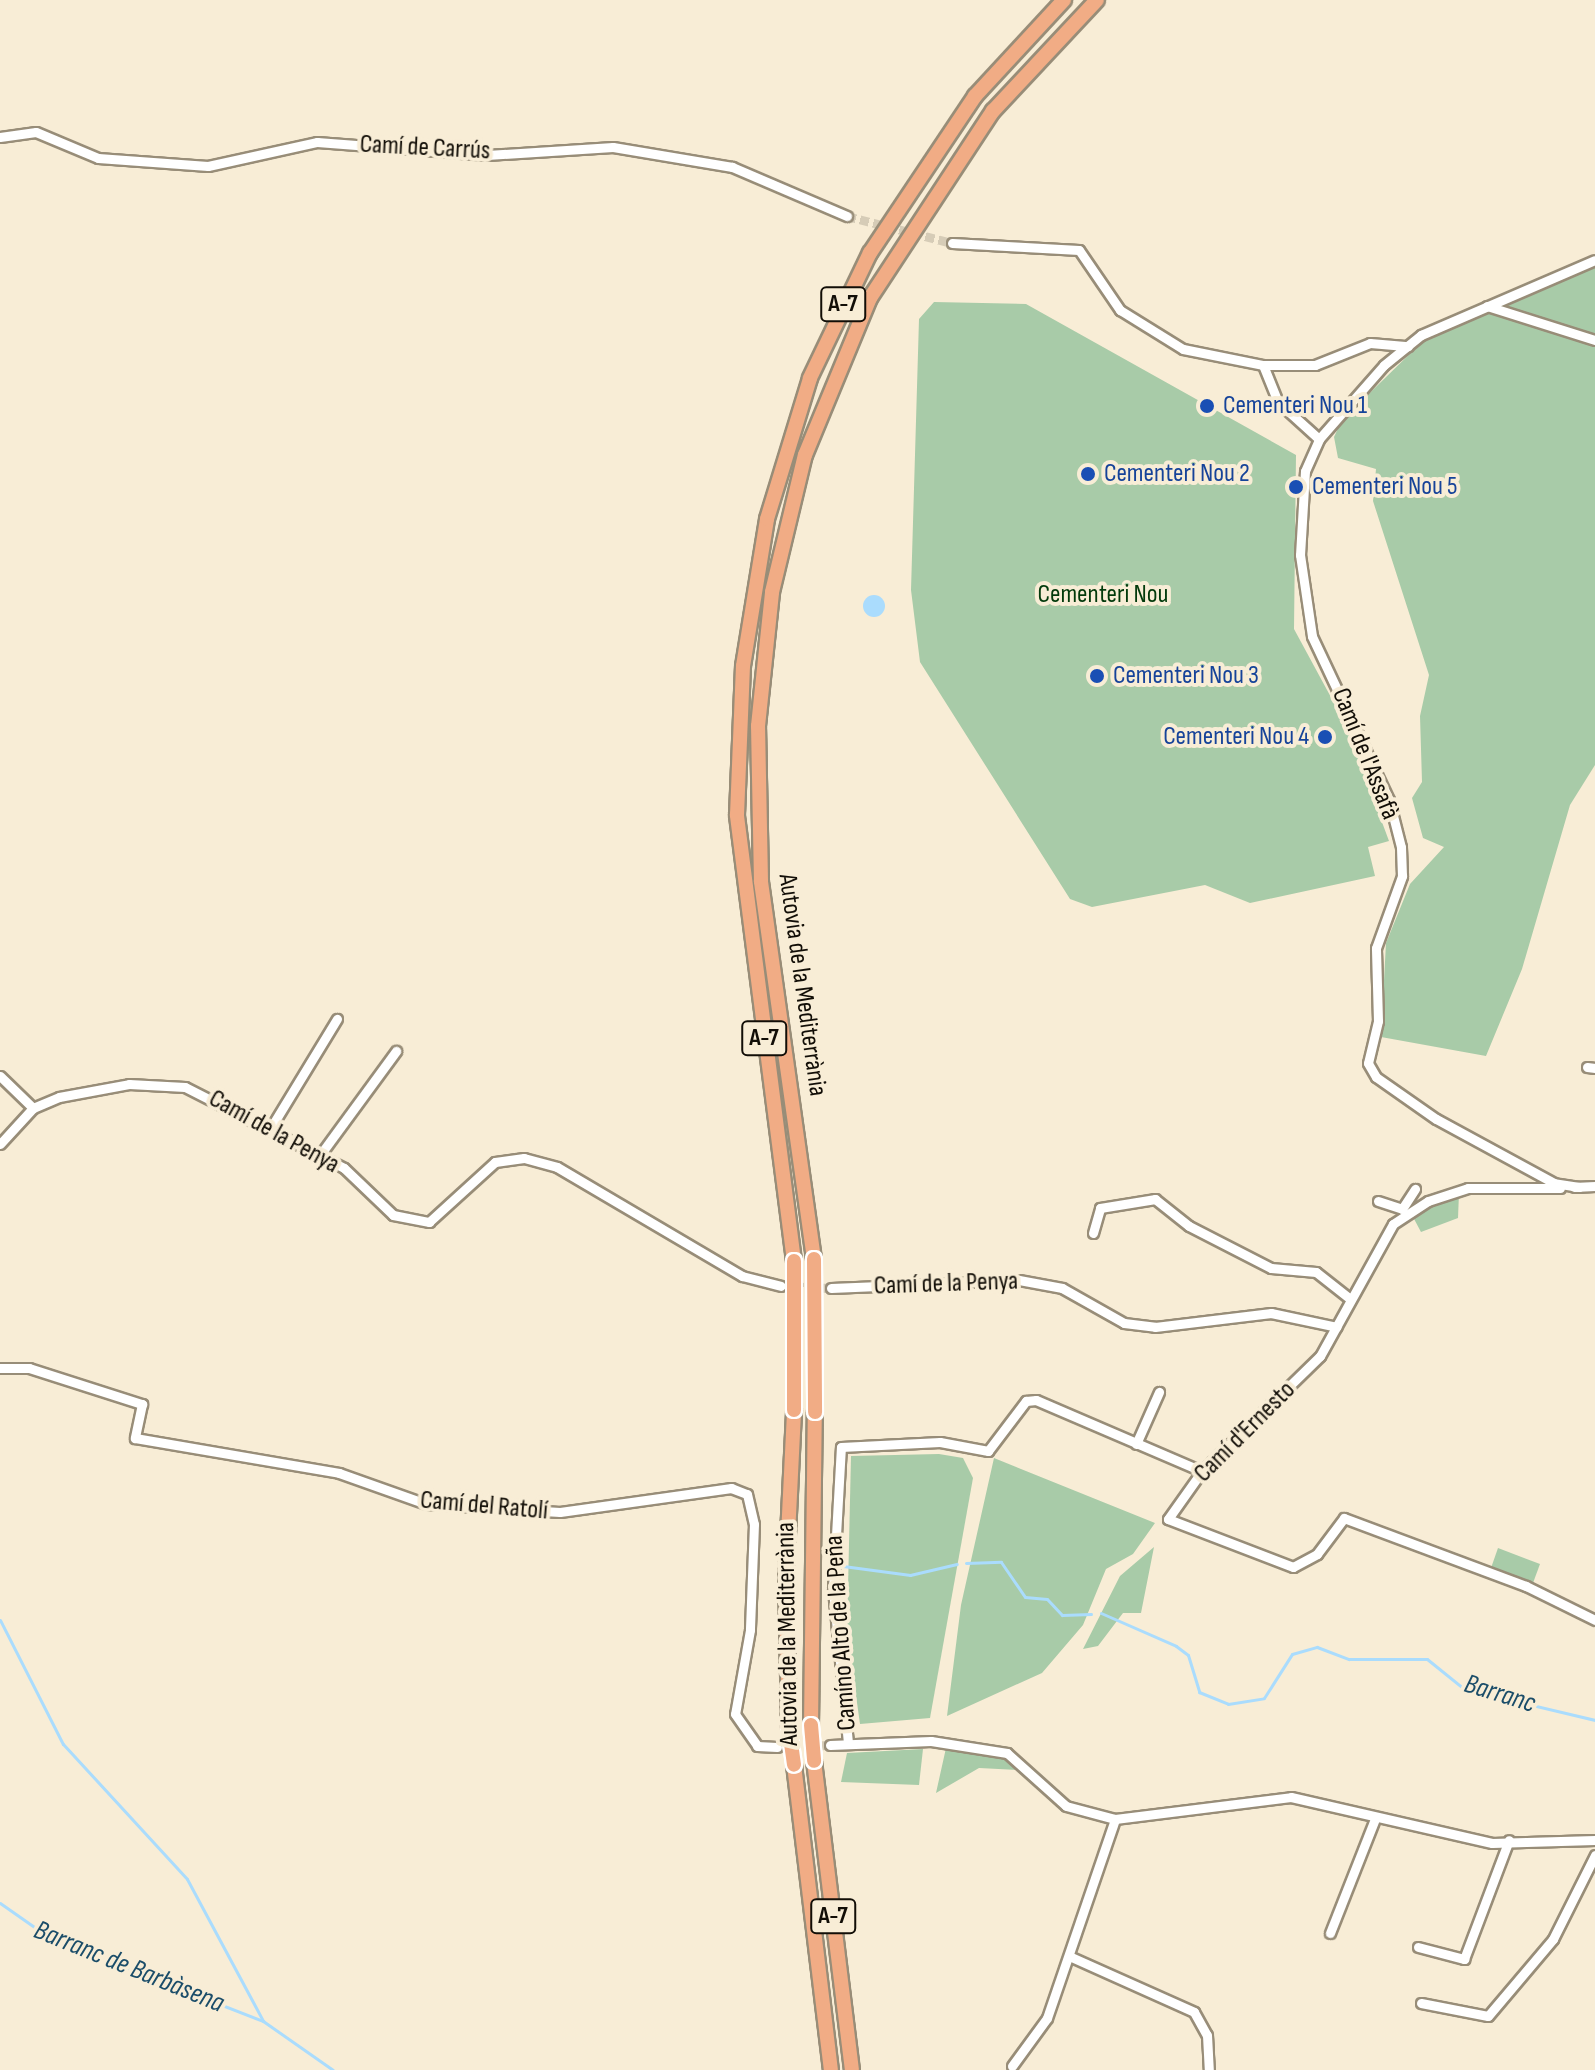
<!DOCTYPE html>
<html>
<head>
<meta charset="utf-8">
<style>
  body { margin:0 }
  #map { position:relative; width:1595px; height:2070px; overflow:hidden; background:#f8edd6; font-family:"Sofia Sans Condensed",sans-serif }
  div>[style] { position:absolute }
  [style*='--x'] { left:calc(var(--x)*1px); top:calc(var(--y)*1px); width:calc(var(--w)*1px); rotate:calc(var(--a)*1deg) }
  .green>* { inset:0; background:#a8cba8 }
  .water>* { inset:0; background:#aadcfd }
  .round { border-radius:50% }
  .stream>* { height:3px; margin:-1.5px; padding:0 1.5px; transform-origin:1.5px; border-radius:1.5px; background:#aadcfd }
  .minor-tunnel>* { height:9px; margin-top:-4.5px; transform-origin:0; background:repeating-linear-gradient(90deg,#d6ccb7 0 9px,transparent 0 13.5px) }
  .roads { filter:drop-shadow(2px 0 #988d78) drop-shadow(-2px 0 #988d78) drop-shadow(0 2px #988d78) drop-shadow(0 -2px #988d78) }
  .minor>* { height:9px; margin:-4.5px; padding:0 4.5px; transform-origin:4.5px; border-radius:4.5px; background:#fff }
  .highway>* { height:14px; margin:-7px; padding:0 7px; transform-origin:7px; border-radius:7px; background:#f1ac85 }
  .bridges { filter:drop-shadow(2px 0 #fff) drop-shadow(-2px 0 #fff) drop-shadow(0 2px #fff) drop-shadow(0 -2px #fff) }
  .highway-bridge>* { height:14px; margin:-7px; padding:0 7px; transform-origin:7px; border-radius:7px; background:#f1ac85 }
  .dots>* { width:22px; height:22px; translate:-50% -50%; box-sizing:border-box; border:4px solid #f8edd6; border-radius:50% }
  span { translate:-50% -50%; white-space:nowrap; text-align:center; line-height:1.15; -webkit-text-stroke:8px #f8edd6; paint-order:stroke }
  .shield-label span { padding:2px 6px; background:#f8edd6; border:2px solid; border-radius:6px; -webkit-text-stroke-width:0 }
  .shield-label { font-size:24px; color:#120e07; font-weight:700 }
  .street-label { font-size:26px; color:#120e07 }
  .transit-label { font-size:26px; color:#164399 }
  .left { translate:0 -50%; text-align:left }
  .right { translate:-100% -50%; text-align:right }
  .park-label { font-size:26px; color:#023a0b }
  .water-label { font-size:28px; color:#1b4d69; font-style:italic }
</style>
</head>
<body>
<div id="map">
  <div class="green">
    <div style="clip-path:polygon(1595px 265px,1595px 765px,1570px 805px,1522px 969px,1486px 1056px,1381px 1037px,1386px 943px,1410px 884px,1444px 847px,1423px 838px,1412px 798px,1422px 782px,1420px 716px,1429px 675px,1373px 501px,1376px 469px,1338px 458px,1334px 437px,1342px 420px,1423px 341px)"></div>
    <div style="clip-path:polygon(934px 302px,1026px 304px,1296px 455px,1294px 629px,1346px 725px,1389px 841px,1368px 847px,1375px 876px,1250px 903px,1205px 885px,1092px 907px,1070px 899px,920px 662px,911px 590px,919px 319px)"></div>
    <div style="clip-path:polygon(1459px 1193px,1458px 1218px,1421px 1232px,1413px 1217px)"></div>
    <div style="clip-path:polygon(939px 1454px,963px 1458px,973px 1478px,930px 1718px,860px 1724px,847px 1632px,851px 1456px)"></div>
    <div style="clip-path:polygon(994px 1458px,1155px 1523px,1133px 1554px,1106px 1569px,1083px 1625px,1042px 1673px,947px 1716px,961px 1605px)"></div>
    <div style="clip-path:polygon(1154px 1547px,1141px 1613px,1123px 1613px,1098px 1646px,1083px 1649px,1120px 1576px)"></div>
    <div style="clip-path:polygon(1498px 1548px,1540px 1564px,1533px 1583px,1491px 1568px)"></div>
    <div style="clip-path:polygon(946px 1748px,1001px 1757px,1018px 1770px,979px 1768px,936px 1793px)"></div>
    <div style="clip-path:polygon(923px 1749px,919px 1785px,841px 1782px,847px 1753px)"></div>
  </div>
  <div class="water">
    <div class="round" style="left:863px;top:595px;width:22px;height:22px"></div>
  </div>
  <div class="stream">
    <div style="--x:966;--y:1563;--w:35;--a:-2"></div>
    <div style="--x:1001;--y:1562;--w:42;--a:55.6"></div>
    <div style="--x:1025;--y:1597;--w:22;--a:5"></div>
    <div style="--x:1047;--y:1599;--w:22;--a:47"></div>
    <div style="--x:1062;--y:1615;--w:29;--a:-2"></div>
    <div style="--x:843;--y:1566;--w:68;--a:7.7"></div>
    <div style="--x:910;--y:1575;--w:48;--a:-13.2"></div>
    <div style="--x:1101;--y:1613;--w:82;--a:23.7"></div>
    <div style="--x:1176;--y:1646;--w:15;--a:37"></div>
    <div style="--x:1188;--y:1655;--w:39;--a:73"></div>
    <div style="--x:1199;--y:1692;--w:31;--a:22"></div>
    <div style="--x:1228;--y:1704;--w:36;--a:-9"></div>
    <div style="--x:1264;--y:1698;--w:52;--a:-57.5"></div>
    <div style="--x:1292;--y:1654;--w:26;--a:-16"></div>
    <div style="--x:1317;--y:1647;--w:34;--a:21"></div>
    <div style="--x:1349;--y:1659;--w:78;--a:0"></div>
    <div style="--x:1427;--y:1659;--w:48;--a:39"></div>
    <div style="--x:1464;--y:1689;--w:135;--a:13.3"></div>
    <div style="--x:0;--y:1620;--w:139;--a:63.1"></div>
    <div style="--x:63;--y:1744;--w:183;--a:47.4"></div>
    <div style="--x:187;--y:1879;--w:161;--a:61.8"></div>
    <div style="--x:0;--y:1903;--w:61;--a:35"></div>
    <div style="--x:50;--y:1938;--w:229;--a:21.3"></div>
    <div style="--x:263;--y:2021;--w:85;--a:35"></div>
  </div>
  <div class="minor-tunnel">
    <div style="--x:847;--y:216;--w:108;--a:14.4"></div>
    <div style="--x:781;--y:1286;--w:50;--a:2.3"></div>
    <div style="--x:777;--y:1747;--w:53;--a:-2.2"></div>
  </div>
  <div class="roads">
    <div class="minor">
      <div style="--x:0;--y:137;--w:36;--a:-8"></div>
      <div style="--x:36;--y:132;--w:67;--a:22.8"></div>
      <div style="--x:98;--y:158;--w:110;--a:4.2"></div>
      <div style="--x:208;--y:166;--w:112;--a:-12.4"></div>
      <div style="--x:317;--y:142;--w:170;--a:4.4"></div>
      <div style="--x:487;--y:155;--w:126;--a:-3.6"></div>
      <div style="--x:613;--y:147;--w:121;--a:9.5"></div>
      <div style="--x:732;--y:167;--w:125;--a:23.1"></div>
      <div style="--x:952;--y:243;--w:127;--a:3.2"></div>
      <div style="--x:1079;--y:250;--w:73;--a:55.7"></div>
      <div style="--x:1120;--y:310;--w:74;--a:31.8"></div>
      <div style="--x:1183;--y:349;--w:82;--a:11.3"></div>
      <div style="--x:1263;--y:365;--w:52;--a:0"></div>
      <div style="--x:1315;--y:365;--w:59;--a:-21.8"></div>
      <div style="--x:1370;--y:343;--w:38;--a:5"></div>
      <div style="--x:1487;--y:306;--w:113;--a:17.5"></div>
      <div style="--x:1263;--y:365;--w:40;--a:68"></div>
      <div style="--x:1278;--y:402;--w:55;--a:42.1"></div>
      <div style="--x:1587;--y:1067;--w:8;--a:7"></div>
      <div style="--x:0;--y:1076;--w:46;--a:44.1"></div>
      <div style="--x:270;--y:1129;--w:129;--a:-58.7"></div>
      <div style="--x:0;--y:1144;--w:49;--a:-47.5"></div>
      <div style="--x:33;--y:1108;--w:28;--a:-23"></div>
      <div style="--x:59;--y:1097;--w:71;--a:-10.5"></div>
      <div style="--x:129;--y:1084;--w:56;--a:3.1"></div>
      <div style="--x:185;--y:1087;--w:178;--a:27"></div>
      <div style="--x:344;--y:1168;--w:68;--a:43.8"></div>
      <div style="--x:393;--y:1215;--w:37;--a:11"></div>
      <div style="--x:429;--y:1222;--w:89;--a:-42.3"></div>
      <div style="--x:495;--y:1162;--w:29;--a:-8"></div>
      <div style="--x:524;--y:1158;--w:34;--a:15"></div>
      <div style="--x:557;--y:1167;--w:215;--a:30.5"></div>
      <div style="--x:742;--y:1276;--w:40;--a:14.4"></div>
      <div style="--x:320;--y:1155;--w:129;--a:-53.8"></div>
      <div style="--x:1574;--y:1187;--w:21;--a:-3"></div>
      <div style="--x:1579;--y:1187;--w:25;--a:-171"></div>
      <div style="--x:1554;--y:1183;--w:134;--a:-151.5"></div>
      <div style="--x:1436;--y:1119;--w:73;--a:-145"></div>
      <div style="--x:1376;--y:1077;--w:16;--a:-120"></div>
      <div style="--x:1368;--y:1063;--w:43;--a:-76.6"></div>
      <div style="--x:1378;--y:1021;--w:73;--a:-91.6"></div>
      <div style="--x:1376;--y:948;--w:77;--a:-70.1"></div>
      <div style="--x:1402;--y:876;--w:29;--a:-92"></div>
      <div style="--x:1401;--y:847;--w:49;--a:-104.3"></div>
      <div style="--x:1389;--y:800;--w:181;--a:-115.2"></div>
      <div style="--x:1312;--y:636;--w:82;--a:-98.4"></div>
      <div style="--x:1300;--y:555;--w:84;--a:-86.6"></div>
      <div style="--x:1305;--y:471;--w:35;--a:-66"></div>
      <div style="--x:1319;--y:439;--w:98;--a:-48.7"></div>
      <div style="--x:1384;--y:365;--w:48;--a:-39"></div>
      <div style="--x:1421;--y:335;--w:189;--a:-23.3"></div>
      <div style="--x:1560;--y:1188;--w:92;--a:180"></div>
      <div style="--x:1468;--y:1188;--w:42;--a:162"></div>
      <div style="--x:1428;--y:1201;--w:42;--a:146.7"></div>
      <div style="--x:1393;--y:1224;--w:151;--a:118.9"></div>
      <div style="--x:1320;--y:1356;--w:165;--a:135.7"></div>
      <div style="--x:1202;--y:1471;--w:59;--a:125.3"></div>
      <div style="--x:1168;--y:1519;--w:134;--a:21"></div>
      <div style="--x:1293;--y:1567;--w:27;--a:-28"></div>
      <div style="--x:1317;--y:1554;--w:45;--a:-53.1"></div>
      <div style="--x:1344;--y:1518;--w:194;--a:20.5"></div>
      <div style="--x:1526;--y:1586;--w:77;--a:26.2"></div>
      <div style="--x:1378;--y:1201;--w:25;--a:18"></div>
      <div style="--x:1402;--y:1209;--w:24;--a:-57"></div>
      <div style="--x:1093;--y:1233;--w:26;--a:-74"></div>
      <div style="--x:1100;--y:1208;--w:56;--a:-9.3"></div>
      <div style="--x:1155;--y:1199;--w:43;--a:38.5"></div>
      <div style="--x:1189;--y:1226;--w:92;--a:27.1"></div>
      <div style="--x:1271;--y:1268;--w:45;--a:5.1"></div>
      <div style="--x:1316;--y:1272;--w:42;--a:38.2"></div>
      <div style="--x:831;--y:1288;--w:188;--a:-2.4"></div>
      <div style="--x:1019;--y:1280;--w:44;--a:10.5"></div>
      <div style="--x:1062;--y:1288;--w:71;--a:29.4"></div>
      <div style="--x:1124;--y:1323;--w:31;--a:7"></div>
      <div style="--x:1155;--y:1327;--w:117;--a:-6.9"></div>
      <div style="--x:1271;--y:1313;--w:67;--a:12"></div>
      <div style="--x:0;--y:1368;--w:29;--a:0"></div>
      <div style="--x:29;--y:1368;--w:119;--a:17.7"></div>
      <div style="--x:142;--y:1404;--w:35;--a:102"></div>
      <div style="--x:135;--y:1438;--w:207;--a:9.7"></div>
      <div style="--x:339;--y:1473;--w:92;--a:19.6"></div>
      <div style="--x:426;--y:1504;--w:134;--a:3.4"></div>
      <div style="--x:560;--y:1512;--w:173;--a:-8"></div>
      <div style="--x:731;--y:1488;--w:17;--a:21"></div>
      <div style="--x:747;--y:1494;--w:31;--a:77"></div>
      <div style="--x:754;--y:1524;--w:106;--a:92.2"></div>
      <div style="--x:750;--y:1630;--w:85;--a:100.1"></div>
      <div style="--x:735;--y:1714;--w:39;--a:55"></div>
      <div style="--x:757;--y:1746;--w:20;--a:3"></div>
      <div style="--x:1136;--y:1444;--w:57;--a:-66.1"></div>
      <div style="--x:848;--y:1743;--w:155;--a:-95.6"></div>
      <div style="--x:833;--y:1589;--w:142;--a:-86.8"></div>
      <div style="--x:841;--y:1447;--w:99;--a:-2.9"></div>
      <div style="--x:940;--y:1442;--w:49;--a:10.6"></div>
      <div style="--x:988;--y:1451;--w:63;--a:-52.8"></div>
      <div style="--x:1026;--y:1401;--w:10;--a:-6"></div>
      <div style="--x:1036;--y:1400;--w:181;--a:23.2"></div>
      <div style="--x:830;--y:1745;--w:101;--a:-2.3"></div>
      <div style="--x:931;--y:1741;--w:77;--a:9"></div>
      <div style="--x:1007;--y:1753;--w:79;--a:41.9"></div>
      <div style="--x:1066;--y:1806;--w:51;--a:14.9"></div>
      <div style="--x:1115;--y:1819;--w:177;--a:-7.1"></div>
      <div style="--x:1291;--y:1797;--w:206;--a:12.9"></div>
      <div style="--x:1492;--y:1843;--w:103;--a:-1.7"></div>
      <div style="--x:1330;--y:1933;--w:123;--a:-68.5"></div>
      <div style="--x:1418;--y:1947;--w:48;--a:14.6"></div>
      <div style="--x:1464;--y:1959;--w:127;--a:-69.3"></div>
      <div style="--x:1069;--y:1956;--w:137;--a:24.1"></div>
      <div style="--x:1194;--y:2012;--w:26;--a:61"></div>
      <div style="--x:1207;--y:2035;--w:35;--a:87"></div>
      <div style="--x:1421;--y:2003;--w:68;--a:11"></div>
      <div style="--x:1488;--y:2016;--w:101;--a:-49.8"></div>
      <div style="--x:1553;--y:1939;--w:94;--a:-63.4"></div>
      <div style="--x:1012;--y:2066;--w:59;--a:-53.9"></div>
      <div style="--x:1047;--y:2018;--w:210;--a:-71.1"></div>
    </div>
    <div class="highway">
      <div style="--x:814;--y:1259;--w:382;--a:-98"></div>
      <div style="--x:761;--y:881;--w:155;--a:-91.1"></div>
      <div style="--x:758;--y:726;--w:135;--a:-84"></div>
      <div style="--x:772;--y:592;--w:141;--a:-76.5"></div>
      <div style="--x:805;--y:455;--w:170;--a:-67.5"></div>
      <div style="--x:870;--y:298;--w:224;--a:-56.7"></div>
      <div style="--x:993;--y:111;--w:152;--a:-46.9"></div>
      <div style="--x:794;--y:1261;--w:450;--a:-97.3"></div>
      <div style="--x:737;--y:815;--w:149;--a:-87.7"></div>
      <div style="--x:743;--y:666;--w:149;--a:-80.7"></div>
      <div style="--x:767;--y:519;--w:147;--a:-73"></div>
      <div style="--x:810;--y:378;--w:139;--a:-64.4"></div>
      <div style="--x:870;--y:253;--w:189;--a:-56.2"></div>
      <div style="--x:975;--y:96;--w:131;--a:-47.2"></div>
      <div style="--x:811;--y:1725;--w:313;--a:-89.3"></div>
      <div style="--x:789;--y:1729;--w:153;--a:-91.1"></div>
      <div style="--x:786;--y:1576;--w:166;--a:-87.2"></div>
      <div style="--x:814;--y:1761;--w:311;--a:83"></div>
      <div style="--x:794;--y:1765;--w:307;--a:83.1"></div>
    </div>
  </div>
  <div class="bridges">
    <div class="highway-bridge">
      <div style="--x:814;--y:1259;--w:153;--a:89.6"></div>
      <div style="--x:794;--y:1261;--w:149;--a:90"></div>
      <div style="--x:811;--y:1725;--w:36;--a:85"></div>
      <div style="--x:789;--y:1729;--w:36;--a:82"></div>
    </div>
  </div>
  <div class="dots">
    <div style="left:1207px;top:406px;background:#1a4fb4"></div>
    <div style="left:1088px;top:474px;background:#1a4fb4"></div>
    <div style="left:1296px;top:487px;background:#1a4fb4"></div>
    <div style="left:1097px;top:676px;background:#1a4fb4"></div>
    <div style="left:1325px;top:737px;background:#1a4fb4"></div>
  </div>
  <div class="shield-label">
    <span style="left:843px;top:304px">A-7</span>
    <span style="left:764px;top:1038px">A-7</span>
    <span style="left:833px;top:1916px">A-7</span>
  </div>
  <div class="street-label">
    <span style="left:425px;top:148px;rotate:3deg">Camí de Carrús</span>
    <span style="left:1365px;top:754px;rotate:68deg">Camí de l'Assafà</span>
    <span style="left:802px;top:985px;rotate:82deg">Autovia de la Mediterrània</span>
    <span style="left:274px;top:1132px;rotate:29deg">Camí de la Penya</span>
    <span style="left:946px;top:1284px;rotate:-2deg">Camí de la Penya</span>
    <span style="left:1245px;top:1432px;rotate:-45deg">Camí d'Ernesto</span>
    <span style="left:484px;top:1506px;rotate:5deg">Camí del Ratolí</span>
    <span style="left:841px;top:1633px;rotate:-94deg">Camíno Alto de la Peña</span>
    <span style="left:788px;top:1634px;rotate:-91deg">Autovia de la Mediterrània</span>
  </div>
  <div class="transit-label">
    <span class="left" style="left:1223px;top:406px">Cementeri Nou 1</span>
    <span class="left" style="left:1104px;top:474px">Cementeri Nou 2</span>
    <span class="left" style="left:1312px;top:487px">Cementeri Nou 5</span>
    <span class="left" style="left:1113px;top:676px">Cementeri Nou 3</span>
    <span class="right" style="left:1309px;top:737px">Cementeri Nou 4</span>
  </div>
  <div class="park-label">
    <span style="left:1103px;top:595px">Cementeri Nou</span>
  </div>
  <div class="water-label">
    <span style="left:1500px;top:1694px;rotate:17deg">Barranc</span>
    <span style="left:129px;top:1967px;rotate:22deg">Barranc de Barbàsena</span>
  </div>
</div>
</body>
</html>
